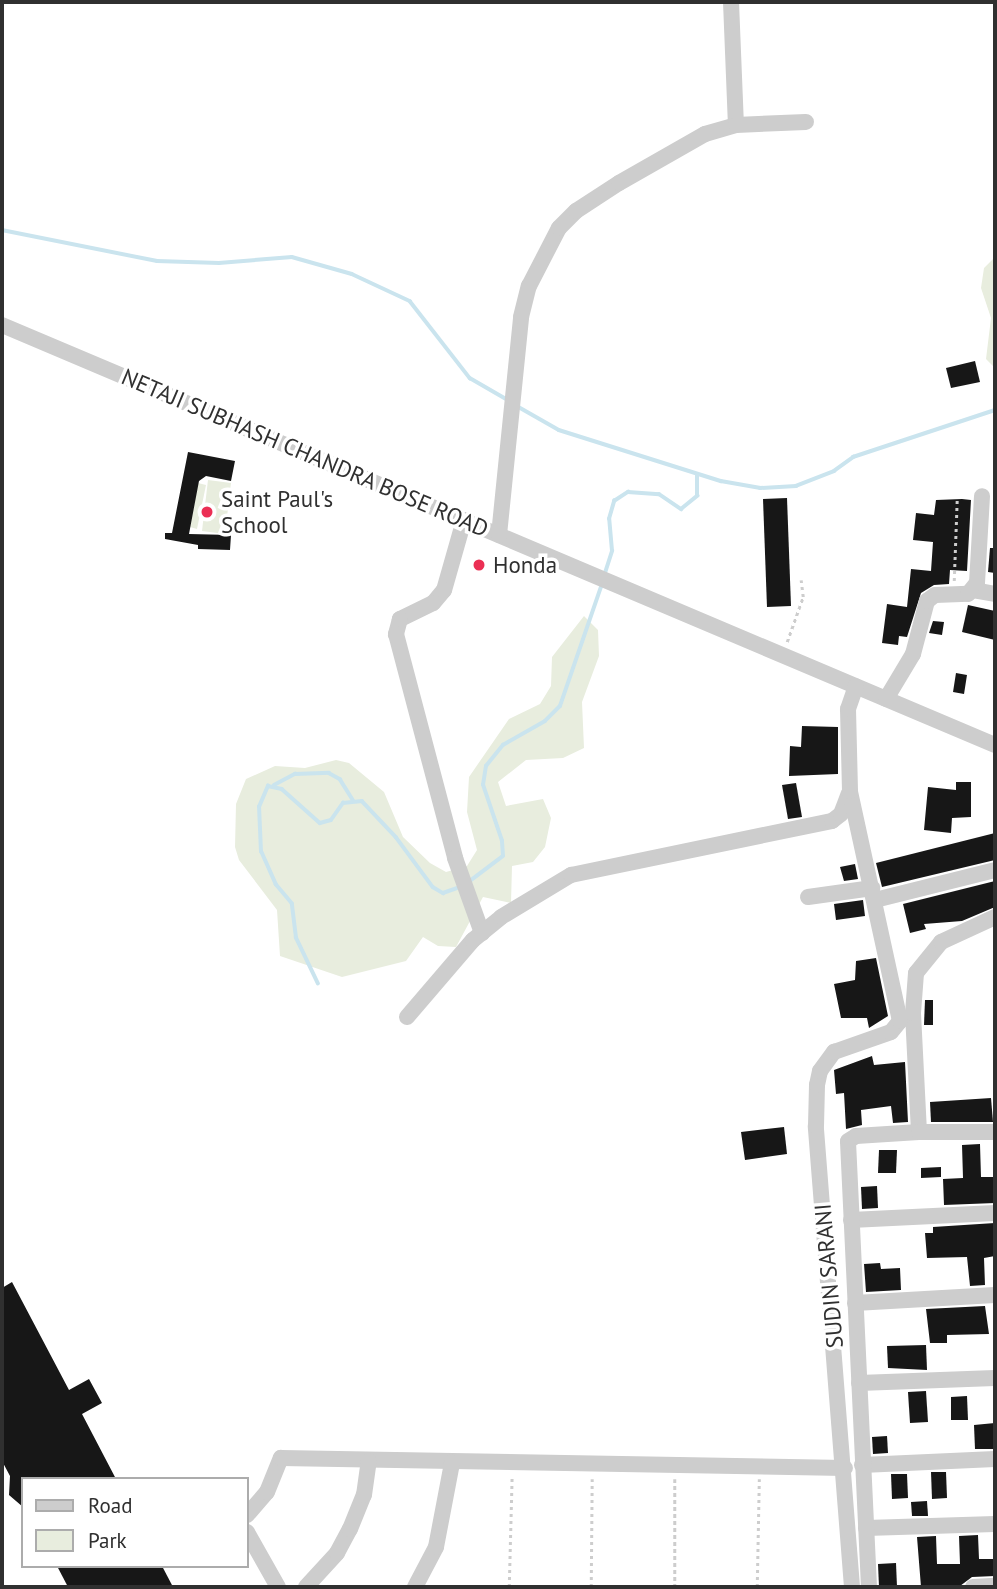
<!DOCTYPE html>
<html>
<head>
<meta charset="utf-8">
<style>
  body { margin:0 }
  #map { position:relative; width:997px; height:1589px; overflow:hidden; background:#fff; font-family:"PT Sans",sans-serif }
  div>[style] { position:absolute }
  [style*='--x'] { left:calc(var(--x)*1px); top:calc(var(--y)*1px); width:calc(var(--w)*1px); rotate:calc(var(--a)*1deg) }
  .green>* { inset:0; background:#e8edde }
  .stream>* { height:3.5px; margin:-1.75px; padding:0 1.75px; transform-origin:1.75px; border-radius:1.75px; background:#cae4ee }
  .building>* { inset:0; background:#171717 }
  .path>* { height:2.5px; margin-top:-1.25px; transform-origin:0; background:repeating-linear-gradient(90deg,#cdcdcd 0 3.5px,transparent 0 7px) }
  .minor>* { height:16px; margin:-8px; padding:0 8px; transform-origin:8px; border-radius:8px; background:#cdcdcd }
  .dots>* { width:19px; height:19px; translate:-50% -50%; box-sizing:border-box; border:4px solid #fff; border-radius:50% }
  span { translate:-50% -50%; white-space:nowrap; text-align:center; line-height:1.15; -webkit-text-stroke:7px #fff; paint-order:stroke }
  .street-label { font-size:23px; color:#303030 }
  .poi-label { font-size:23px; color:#303030 }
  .left { translate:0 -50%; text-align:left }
  .frame { position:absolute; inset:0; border:4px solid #303030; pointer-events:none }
  .legend { position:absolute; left:21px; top:1477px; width:228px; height:91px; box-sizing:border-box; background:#fff; border:2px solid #acacac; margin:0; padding:9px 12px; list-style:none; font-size:21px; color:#303030 }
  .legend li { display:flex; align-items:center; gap:14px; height:35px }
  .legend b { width:35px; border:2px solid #acacac }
</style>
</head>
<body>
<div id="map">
  <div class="green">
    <div style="clip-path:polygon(995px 257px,995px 368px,986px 359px,991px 318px,981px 288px,984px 268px)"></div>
    <div style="clip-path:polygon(208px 480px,231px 483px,225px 534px,202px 531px)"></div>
    <div style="clip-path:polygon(198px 483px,206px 485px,197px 529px,190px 527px)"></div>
    <div style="clip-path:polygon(584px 616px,598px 630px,599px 656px,582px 702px,584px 748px,563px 758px,526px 760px,498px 782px,506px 806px,543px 799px,551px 818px,545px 847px,533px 862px,512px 866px,511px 903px,483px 897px,456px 947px,438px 946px,423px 937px,406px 961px,342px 977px,280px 956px,277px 910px,239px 860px,235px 847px,236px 804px,246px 779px,275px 766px,305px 768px,336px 760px,349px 763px,384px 792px,403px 837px,430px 863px,446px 872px,467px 866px,477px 850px,467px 812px,469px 777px,509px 719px,540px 704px,551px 686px,552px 657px)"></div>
  </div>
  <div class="stream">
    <div style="--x:2;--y:230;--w:158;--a:11.3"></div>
    <div style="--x:157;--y:261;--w:62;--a:1.8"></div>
    <div style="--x:219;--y:263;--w:73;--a:-4.7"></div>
    <div style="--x:292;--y:257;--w:62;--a:15.8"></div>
    <div style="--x:352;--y:274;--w:64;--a:25"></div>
    <div style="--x:410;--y:301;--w:98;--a:52.1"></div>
    <div style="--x:470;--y:378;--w:44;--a:30.1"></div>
    <div style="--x:517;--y:406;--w:48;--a:29.7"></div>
    <div style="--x:559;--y:430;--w:170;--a:17.5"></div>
    <div style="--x:721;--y:481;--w:40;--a:10"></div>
    <div style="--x:760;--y:488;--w:36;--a:-3"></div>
    <div style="--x:796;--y:486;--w:41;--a:-21.5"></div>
    <div style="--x:834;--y:471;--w:24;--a:-36"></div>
    <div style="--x:853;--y:457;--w:150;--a:-18.3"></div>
    <div style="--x:605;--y:573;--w:23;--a:-72"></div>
    <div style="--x:612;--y:551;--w:32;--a:-95"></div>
    <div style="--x:609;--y:519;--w:19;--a:-74"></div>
    <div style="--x:614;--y:501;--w:17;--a:-33"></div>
    <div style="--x:628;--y:492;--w:31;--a:4"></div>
    <div style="--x:659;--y:494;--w:27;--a:34"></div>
    <div style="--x:681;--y:509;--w:21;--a:-39"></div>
    <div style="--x:697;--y:496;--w:21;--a:-90"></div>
    <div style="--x:274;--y:785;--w:24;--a:-28"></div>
    <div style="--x:295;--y:774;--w:34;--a:-2"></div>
    <div style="--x:329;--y:773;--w:13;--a:29"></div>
    <div style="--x:340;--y:779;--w:25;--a:58"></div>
    <div style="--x:470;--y:881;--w:41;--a:-37.1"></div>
    <div style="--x:503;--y:856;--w:15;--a:-94"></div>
    <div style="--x:502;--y:841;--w:59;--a:-108.7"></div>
    <div style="--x:483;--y:785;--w:19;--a:-81"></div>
    <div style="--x:486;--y:766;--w:27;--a:-51"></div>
    <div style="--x:503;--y:745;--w:48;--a:-29.7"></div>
    <div style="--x:545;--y:721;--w:21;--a:-45"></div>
    <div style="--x:560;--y:706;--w:129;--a:-71"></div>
    <div style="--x:318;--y:984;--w:51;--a:-115.6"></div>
    <div style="--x:296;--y:938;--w:34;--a:-97"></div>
    <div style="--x:292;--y:904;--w:25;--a:-130"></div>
    <div style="--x:276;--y:885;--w:36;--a:-114"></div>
    <div style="--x:261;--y:852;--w:45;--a:-92.5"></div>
    <div style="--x:259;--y:807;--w:23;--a:-67"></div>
    <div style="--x:268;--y:786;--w:14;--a:12"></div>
    <div style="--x:282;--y:789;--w:51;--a:41.8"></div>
    <div style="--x:320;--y:823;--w:11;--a:-15"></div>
    <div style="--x:331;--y:820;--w:21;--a:-55"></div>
    <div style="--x:343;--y:803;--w:19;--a:-6"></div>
    <div style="--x:362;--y:801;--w:50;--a:46.6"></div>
    <div style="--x:396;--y:837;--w:62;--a:53.5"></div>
    <div style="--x:433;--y:887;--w:12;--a:31"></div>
    <div style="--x:443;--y:893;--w:18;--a:-19"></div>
  </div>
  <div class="building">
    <div style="clip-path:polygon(975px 361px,980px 382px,951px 388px,946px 368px)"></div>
    <div style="clip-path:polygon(188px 452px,235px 461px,231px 481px,206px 476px,199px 481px,189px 534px,231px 535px,230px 550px,198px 549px,198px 545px,165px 539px,165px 533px,172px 533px)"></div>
    <div style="clip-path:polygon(787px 498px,791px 606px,767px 607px,763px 499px)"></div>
    <div style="clip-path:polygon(962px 499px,971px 500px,967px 571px,950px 570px,949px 584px,934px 585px,921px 593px,907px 637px,899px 636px,898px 645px,882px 643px,887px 604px,907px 607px,911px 569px,931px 571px,933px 542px,913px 540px,916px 513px,934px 515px,936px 500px)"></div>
    <div style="clip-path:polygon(990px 548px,995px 548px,995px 573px,988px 572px)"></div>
    <div style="clip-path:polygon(968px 605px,995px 611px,995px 640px,962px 632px)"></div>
    <div style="clip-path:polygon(933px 621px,944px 622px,942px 635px,929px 633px)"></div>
    <div style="clip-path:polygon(956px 673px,967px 675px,964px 694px,953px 692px)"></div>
    <div style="clip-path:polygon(802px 726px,838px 727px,838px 774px,789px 776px,790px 746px,801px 747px)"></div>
    <div style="clip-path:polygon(956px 782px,971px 782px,971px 817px,952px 818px,951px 833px,924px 830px,928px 787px,956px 790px)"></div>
    <div style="clip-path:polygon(796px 783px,802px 817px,788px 819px,782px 785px)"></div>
    <div style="clip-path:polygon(995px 833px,995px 860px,882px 887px,876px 863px)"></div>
    <div style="clip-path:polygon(855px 864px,858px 879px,844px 881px,840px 867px)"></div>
    <div style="clip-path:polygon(995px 881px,995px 907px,962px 921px,924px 924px,926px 929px,910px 933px,903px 904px)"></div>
    <div style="clip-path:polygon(863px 900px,865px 916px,836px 920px,834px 904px)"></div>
    <div style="clip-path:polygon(876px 958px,888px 1016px,869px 1028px,867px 1018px,841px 1018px,834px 984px,855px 980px,856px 961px)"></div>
    <div style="clip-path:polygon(925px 1000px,933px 1000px,933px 1025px,924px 1025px)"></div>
    <div style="clip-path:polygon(872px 1056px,874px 1065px,905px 1062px,908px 1122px,893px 1123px,891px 1106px,861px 1110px,862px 1125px,846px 1129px,844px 1093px,836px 1094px,834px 1070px)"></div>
    <div style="clip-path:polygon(991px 1098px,993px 1122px,931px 1122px,930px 1102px)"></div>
    <div style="clip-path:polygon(784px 1127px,787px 1154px,745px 1160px,741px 1132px)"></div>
    <div style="clip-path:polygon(980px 1144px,981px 1177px,995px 1177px,995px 1203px,944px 1205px,943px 1179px,963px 1178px,962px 1145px)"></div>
    <div style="clip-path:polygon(879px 1150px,897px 1150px,896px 1173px,878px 1173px)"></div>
    <div style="clip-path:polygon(941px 1167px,941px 1177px,921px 1178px,921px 1168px)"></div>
    <div style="clip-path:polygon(877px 1186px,878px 1208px,862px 1209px,861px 1187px)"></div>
    <div style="clip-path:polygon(995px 1223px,995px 1256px,984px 1258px,985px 1285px,970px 1286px,967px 1257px,927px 1258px,925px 1233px,933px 1233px,933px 1227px)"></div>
    <div style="clip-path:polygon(880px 1263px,881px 1269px,900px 1268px,901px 1290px,866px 1292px,864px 1264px)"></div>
    <div style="clip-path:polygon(12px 1282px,69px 1390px,89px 1379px,102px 1403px,82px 1414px,116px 1479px,23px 1479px,23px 1507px,9px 1495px,10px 1476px,2px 1461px,2px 1288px)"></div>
    <div style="clip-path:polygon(985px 1306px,989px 1334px,947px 1335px,947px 1343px,930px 1343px,926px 1309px)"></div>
    <div style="clip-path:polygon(926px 1345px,927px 1370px,888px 1368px,887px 1346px)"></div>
    <div style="clip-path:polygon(926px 1391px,928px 1422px,910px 1423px,908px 1392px)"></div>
    <div style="clip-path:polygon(967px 1396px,968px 1420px,951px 1420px,951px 1397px)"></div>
    <div style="clip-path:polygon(995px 1423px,994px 1449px,975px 1449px,974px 1425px)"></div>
    <div style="clip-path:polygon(887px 1436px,888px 1453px,873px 1454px,872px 1437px)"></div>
    <div style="clip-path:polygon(931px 1472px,946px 1472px,947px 1498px,932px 1499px)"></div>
    <div style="clip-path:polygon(891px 1474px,907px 1474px,908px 1498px,892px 1499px)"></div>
    <div style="clip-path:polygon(927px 1501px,928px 1516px,912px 1516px,911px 1502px)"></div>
    <div style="clip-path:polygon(978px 1535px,979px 1559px,995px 1559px,995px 1576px,972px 1577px,960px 1586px,921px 1587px,917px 1537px,936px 1536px,937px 1564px,960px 1564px,959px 1536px)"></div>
    <div style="clip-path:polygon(896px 1563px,897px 1587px,879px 1587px,878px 1564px)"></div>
    <div style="clip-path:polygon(57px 1566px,162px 1566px,173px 1587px,68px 1587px)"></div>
  </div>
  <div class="path">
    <div style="--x:954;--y:581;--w:81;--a:-87.9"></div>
    <div style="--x:787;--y:642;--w:48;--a:-70.4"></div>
    <div style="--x:803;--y:597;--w:17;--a:-97"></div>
    <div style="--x:675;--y:1479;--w:108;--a:90"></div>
    <div style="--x:509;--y:1587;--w:112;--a:-88.5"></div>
    <div style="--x:591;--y:1587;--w:108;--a:-89.5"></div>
    <div style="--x:757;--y:1587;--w:108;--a:-88.9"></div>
  </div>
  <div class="minor">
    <div style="--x:731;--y:2;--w:123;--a:87.7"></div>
    <div style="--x:2;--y:325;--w:1078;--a:22.93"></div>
    <div style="--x:464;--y:520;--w:73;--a:105.9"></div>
    <div style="--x:444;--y:590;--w:17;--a:130"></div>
    <div style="--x:433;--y:603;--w:37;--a:154"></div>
    <div style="--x:400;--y:619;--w:16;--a:105"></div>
    <div style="--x:396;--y:634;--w:232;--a:75.2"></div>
    <div style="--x:455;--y:858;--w:80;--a:70.2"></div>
    <div style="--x:499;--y:535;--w:219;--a:-84.2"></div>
    <div style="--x:521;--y:317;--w:32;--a:-76"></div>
    <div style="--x:529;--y:286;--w:65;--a:-62.7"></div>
    <div style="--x:559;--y:228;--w:24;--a:-45"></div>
    <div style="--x:576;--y:211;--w:51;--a:-33.1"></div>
    <div style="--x:619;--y:183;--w:99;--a:-29.7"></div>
    <div style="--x:705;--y:134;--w:32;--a:-16"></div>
    <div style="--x:736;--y:125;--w:70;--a:-2.5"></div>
    <div style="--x:973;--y:590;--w:22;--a:10"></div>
    <div style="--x:886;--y:699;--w:52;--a:-59"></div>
    <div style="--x:913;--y:654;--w:55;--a:-75.2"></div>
    <div style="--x:927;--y:601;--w:10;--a:-37"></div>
    <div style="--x:935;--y:595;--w:33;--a:-2"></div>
    <div style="--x:968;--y:594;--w:14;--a:-51"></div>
    <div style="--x:977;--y:583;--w:87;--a:-86.7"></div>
    <div style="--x:808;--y:897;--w:65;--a:-8"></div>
    <div style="--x:875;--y:900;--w:124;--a:-14"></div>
    <div style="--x:407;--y:1017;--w:101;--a:-49.4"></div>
    <div style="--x:473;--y:940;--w:36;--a:-39"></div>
    <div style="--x:501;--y:917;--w:82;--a:-31"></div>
    <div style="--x:571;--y:875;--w:267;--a:-11.7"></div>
    <div style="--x:832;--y:821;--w:11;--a:-38"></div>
    <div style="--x:841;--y:814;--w:22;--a:-69"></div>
    <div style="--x:919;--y:1132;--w:119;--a:-92.9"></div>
    <div style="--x:913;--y:1013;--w:40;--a:-85.7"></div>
    <div style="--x:916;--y:973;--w:40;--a:-51"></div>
    <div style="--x:941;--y:942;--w:60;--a:-24.8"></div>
    <div style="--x:851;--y:1220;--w:144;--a:-2.8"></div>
    <div style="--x:855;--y:1303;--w:140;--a:-3.3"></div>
    <div style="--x:859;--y:1383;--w:136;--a:-2.1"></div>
    <div style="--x:862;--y:1465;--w:133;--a:-2.6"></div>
    <div style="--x:247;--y:1515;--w:30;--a:-49"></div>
    <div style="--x:267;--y:1492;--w:37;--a:-68"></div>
    <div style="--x:281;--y:1458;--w:564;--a:1.02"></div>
    <div style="--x:866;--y:1528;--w:129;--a:-1.8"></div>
    <div style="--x:247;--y:1532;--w:63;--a:60.6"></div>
    <div style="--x:306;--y:1587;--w:46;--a:-47.6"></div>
    <div style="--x:337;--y:1553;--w:27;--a:-62"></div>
    <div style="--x:350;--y:1529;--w:37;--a:-68"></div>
    <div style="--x:364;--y:1495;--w:34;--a:-82"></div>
    <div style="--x:415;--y:1587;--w:45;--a:-62.3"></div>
    <div style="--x:436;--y:1547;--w:86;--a:-79.2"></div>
    <div style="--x:852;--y:1587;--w:462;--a:-94.5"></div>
    <div style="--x:816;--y:1126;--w:41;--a:-88.6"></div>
    <div style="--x:817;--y:1085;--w:14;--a:-78"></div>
    <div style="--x:820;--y:1071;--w:24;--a:-54"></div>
    <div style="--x:834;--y:1052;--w:60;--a:-19.3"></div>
    <div style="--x:891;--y:1032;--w:14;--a:-51"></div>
    <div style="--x:900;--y:1021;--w:235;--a:-102.3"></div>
    <div style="--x:850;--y:791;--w:82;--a:-91.4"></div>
    <div style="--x:848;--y:709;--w:24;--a:-71"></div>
    <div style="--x:869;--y:1587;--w:446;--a:-92.7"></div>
    <div style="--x:848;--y:1141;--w:9;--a:-32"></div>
    <div style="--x:856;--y:1136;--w:63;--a:-3.6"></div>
    <div style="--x:919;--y:1132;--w:76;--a:0"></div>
    <div style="--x:973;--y:1587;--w:22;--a:-3"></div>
  </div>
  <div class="dots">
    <div style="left:207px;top:512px;background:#eb2f54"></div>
    <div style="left:479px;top:565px;background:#eb2f54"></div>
  </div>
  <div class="street-label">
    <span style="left:305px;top:453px;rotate:23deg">NETAJI SUBHASH CHANDRA BOSE ROAD</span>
    <span style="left:829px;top:1276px;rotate:-95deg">SUDIN SARANI</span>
  </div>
  <div class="poi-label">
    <span class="left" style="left:221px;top:512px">Saint Paul's<br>School</span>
    <span class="left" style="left:493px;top:565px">Honda</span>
  </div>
  <div class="frame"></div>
  <ul class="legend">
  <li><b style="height:9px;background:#cdcdcd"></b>Road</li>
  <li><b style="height:19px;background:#e8edde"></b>Park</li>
  </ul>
</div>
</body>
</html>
